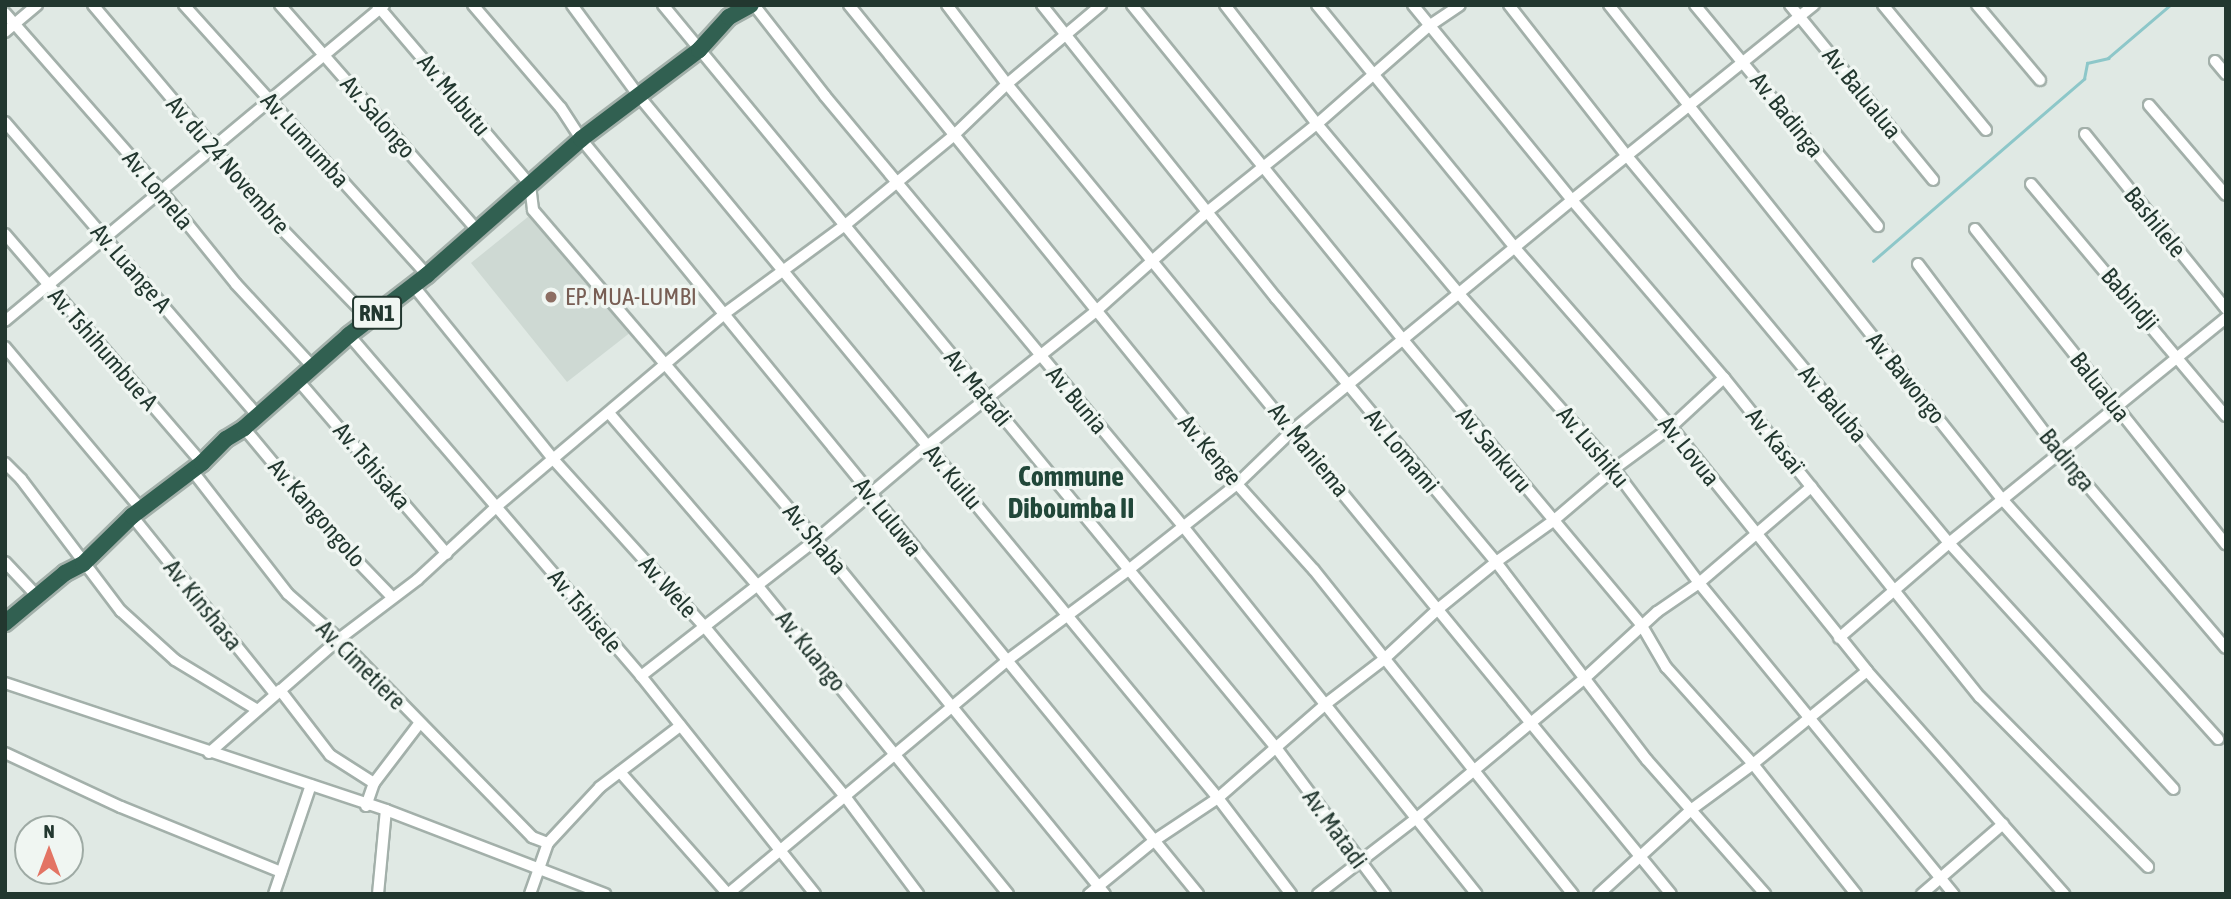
<!DOCTYPE html>
<html>
<head>
<meta charset="utf-8">
<style>
  body { margin:0 }
  #map { position:relative; width:2231px; height:899px; overflow:hidden; background:#e0e9e4; font-family:"Asap Condensed",sans-serif }
  div>[style] { position:absolute }
  [style*='--x'] { left:calc(var(--x)*1px); top:calc(var(--y)*1px); width:calc(var(--w)*1px); rotate:calc(var(--a)*1deg) }
  .built>* { inset:0; background:#ced9d3 }
  .stream>* { height:2.5px; margin:-1.25px; padding:0 1.25px; transform-origin:1.25px; border-radius:1.25px; background:#8dc7c9 }
  .roads { filter:drop-shadow(2px 0 #a3b0aa) drop-shadow(-2px 0 #a3b0aa) drop-shadow(0 2px #a3b0aa) drop-shadow(0 -2px #a3b0aa) }
  .minor>* { height:10px; margin:-5px; padding:0 5px; transform-origin:5px; border-radius:5px; background:#fff }
  .highway>* { height:16px; margin:-8px; padding:0 8px; transform-origin:8px; border-radius:8px; background:#316051 }
  .dots>* { width:19px; height:19px; translate:-50% -50%; box-sizing:border-box; border:4px solid #f0f6f2; border-radius:50% }
  span { translate:-50% -50%; white-space:nowrap; text-align:center; line-height:1.15; -webkit-text-stroke:7px #f0f6f2; paint-order:stroke }
  .shield-label span { padding:2px 5px; background:#f0f6f2; border:2px solid; border-radius:5px; -webkit-text-stroke-width:0 }
  .shield-label { font-size:23px; color:#22372f; font-weight:700 }
  .street-label { font-size:24px; color:#22372f }
  .education-label { font-size:24px; color:#785e54 }
  .left { translate:0 -50%; text-align:left }
  .quarter-label { font-size:28px; color:#214739; font-weight:700 }
  .frame { position:absolute; inset:0; border:7px solid #22372f; pointer-events:none }
  .north { position:absolute; left:14px; top:815px; width:70px; height:70px; box-sizing:border-box; background:#f0f6f2; border:2px solid #9eaaa4; border-radius:50%; rotate:0deg; font-size:19px; font-weight:700; line-height:28px; text-align:center; color:#22372f }
  .north::after { content:''; display:block; margin:auto; width:24px; height:32px; background:#e37464; clip-path:polygon(50% 0,100% 100%,50% 72%,0 100%) }
</style>
</head>
<body>
<div id="map">
  <div class="built">
    <div style="clip-path:polygon(534px 212px,631px 332px,567px 382px,471px 263px)"></div>
  </div>
  <div class="stream">
    <div style="--x:1873;--y:261;--w:279;--a:-40.8"></div>
    <div style="--x:2084;--y:79;--w:16;--a:-79"></div>
    <div style="--x:2087;--y:63;--w:22;--a:-13"></div>
    <div style="--x:2108;--y:58;--w:82;--a:-40.5"></div>
  </div>
  <div class="roads">
    <div class="minor">
      <div style="--x:93;--y:5;--w:289;--a:49.9"></div>
      <div style="--x:279;--y:226;--w:129;--a:45.9"></div>
      <div style="--x:184;--y:5;--w:363;--a:48"></div>
      <div style="--x:280;--y:5;--w:298;--a:48.8"></div>
      <div style="--x:377;--y:5;--w:236;--a:49.6"></div>
      <div style="--x:530;--y:185;--w:25;--a:83"></div>
      <div style="--x:533;--y:210;--w:435;--a:49.4"></div>
      <div style="--x:816;--y:540;--w:457;--a:50.8"></div>
      <div style="--x:473;--y:5;--w:135;--a:49.5"></div>
      <div style="--x:561;--y:108;--w:37;--a:57"></div>
      <div style="--x:581;--y:139;--w:975;--a:50.74"></div>
      <div style="--x:572;--y:5;--w:112;--a:53.7"></div>
      <div style="--x:638;--y:95;--w:911;--a:50.48"></div>
      <div style="--x:1218;--y:798;--w:121;--a:52.8"></div>
      <div style="--x:663;--y:5;--w:965;--a:50.47"></div>
      <div style="--x:1277;--y:749;--w:181;--a:53.3"></div>
      <div style="--x:754;--y:5;--w:115;--a:52"></div>
      <div style="--x:825;--y:96;--w:558;--a:50.23"></div>
      <div style="--x:1182;--y:525;--w:472;--a:51.4"></div>
      <div style="--x:849;--y:5;--w:616;--a:50.99"></div>
      <div style="--x:1237;--y:484;--w:115;--a:48.2"></div>
      <div style="--x:1314;--y:570;--w:415;--a:51.4"></div>
      <div style="--x:947;--y:5;--w:99;--a:52.8"></div>
      <div style="--x:1007;--y:84;--w:1047;--a:50.66"></div>
      <div style="--x:1042;--y:5;--w:375;--a:51.4"></div>
      <div style="--x:1276;--y:298;--w:344;--a:50.2"></div>
      <div style="--x:1496;--y:562;--w:249;--a:52.7"></div>
      <div style="--x:1647;--y:760;--w:179;--a:48.6"></div>
      <div style="--x:1132;--y:5;--w:432;--a:51"></div>
      <div style="--x:1404;--y:341;--w:371;--a:50.1"></div>
      <div style="--x:1642;--y:626;--w:48;--a:59.7"></div>
      <div style="--x:1666;--y:667;--w:130;--a:48.1"></div>
      <div style="--x:1753;--y:764;--w:166;--a:51.6"></div>
      <div style="--x:1225;--y:5;--w:150;--a:52.3"></div>
      <div style="--x:1317;--y:124;--w:223;--a:50.1"></div>
      <div style="--x:1460;--y:295;--w:232;--a:48.5"></div>
      <div style="--x:1614;--y:469;--w:142;--a:53.3"></div>
      <div style="--x:1699;--y:583;--w:402;--a:50.7"></div>
      <div style="--x:1317;--y:5;--w:313;--a:50.8"></div>
      <div style="--x:1515;--y:248;--w:237;--a:48.9"></div>
      <div style="--x:1671;--y:427;--w:313;--a:51.2"></div>
      <div style="--x:1867;--y:671;--w:298;--a:48.5"></div>
      <div style="--x:1413;--y:5;--w:252;--a:50.8"></div>
      <div style="--x:1572;--y:200;--w:234;--a:49.5"></div>
      <div style="--x:1724;--y:378;--w:409;--a:51.3"></div>
      <div style="--x:1980;--y:697;--w:239;--a:45.3"></div>
      <div style="--x:1509;--y:5;--w:192;--a:52"></div>
      <div style="--x:1627;--y:156;--w:503;--a:50.24"></div>
      <div style="--x:1949;--y:543;--w:333;--a:47.6"></div>
      <div style="--x:1609;--y:5;--w:631;--a:51.5"></div>
      <div style="--x:2002;--y:499;--w:323;--a:48"></div>
      <div style="--x:1695;--y:5;--w:287;--a:50.4"></div>
      <div style="--x:1790;--y:5;--w:226;--a:50.7"></div>
      <div style="--x:1883;--y:5;--w:162;--a:50.5"></div>
      <div style="--x:1977;--y:5;--w:98;--a:50"></div>
      <div style="--x:5;--y:13;--w:237;--a:48.8"></div>
      <div style="--x:161;--y:191;--w:119;--a:51.1"></div>
      <div style="--x:236;--y:284;--w:112;--a:47.2"></div>
      <div style="--x:5;--y:32;--w:42;--a:-40.2"></div>
      <div style="--x:2215;--y:61;--w:17;--a:50"></div>
      <div style="--x:2149;--y:105;--w:118;--a:49.5"></div>
      <div style="--x:5;--y:122;--w:386;--a:49.3"></div>
      <div style="--x:2085;--y:134;--w:225;--a:51.1"></div>
      <div style="--x:2031;--y:184;--w:303;--a:50"></div>
      <div style="--x:1975;--y:229;--w:403;--a:51.5"></div>
      <div style="--x:5;--y:234;--w:302;--a:49.3"></div>
      <div style="--x:1918;--y:264;--w:235;--a:53.1"></div>
      <div style="--x:2059;--y:452;--w:257;--a:49.6"></div>
      <div style="--x:412;--y:284;--w:225;--a:51.1"></div>
      <div style="--x:553;--y:459;--w:225;--a:47.9"></div>
      <div style="--x:704;--y:626;--w:219;--a:50.4"></div>
      <div style="--x:844;--y:795;--w:124;--a:53.2"></div>
      <div style="--x:5;--y:321;--w:493;--a:-39.8"></div>
      <div style="--x:349;--y:335;--w:449;--a:49.4"></div>
      <div style="--x:641;--y:676;--w:279;--a:51.4"></div>
      <div style="--x:5;--y:347;--w:212;--a:50"></div>
      <div style="--x:297;--y:379;--w:230;--a:49.4"></div>
      <div style="--x:609;--y:413;--w:227;--a:49.3"></div>
      <div style="--x:757;--y:585;--w:398;--a:50.9"></div>
      <div style="--x:244;--y:428;--w:148;--a:50.2"></div>
      <div style="--x:339;--y:542;--w:76;--a:46.1"></div>
      <div style="--x:5;--y:463;--w:23;--a:45"></div>
      <div style="--x:21;--y:479;--w:166;--a:52.9"></div>
      <div style="--x:121;--y:611;--w:73;--a:42.2"></div>
      <div style="--x:175;--y:660;--w:95;--a:31.2"></div>
      <div style="--x:191;--y:469;--w:158;--a:52.2"></div>
      <div style="--x:288;--y:594;--w:68;--a:41.4"></div>
      <div style="--x:339;--y:639;--w:277;--a:45.7"></div>
      <div style="--x:532;--y:837;--w:17;--a:21"></div>
      <div style="--x:132;--y:516;--w:228;--a:51.2"></div>
      <div style="--x:5;--y:562;--w:47;--a:46.7"></div>
      <div style="--x:1839;--y:638;--w:145;--a:-40.8"></div>
      <div style="--x:1949;--y:543;--w:357;--a:-39.1"></div>
      <div style="--x:641;--y:676;--w:222;--a:-37.9"></div>
      <div style="--x:816;--y:540;--w:145;--a:-40.3"></div>
      <div style="--x:927;--y:446;--w:215;--a:-38.6"></div>
      <div style="--x:1095;--y:312;--w:150;--a:-41.8"></div>
      <div style="--x:1207;--y:212;--w:141;--a:-38.7"></div>
      <div style="--x:1317;--y:124;--w:149;--a:-41.2"></div>
      <div style="--x:1429;--y:26;--w:37;--a:-34"></div>
      <div style="--x:5;--y:683;--w:402;--a:18.4"></div>
      <div style="--x:386;--y:810;--w:235;--a:21"></div>
      <div style="--x:280;--y:690;--w:82;--a:52.4"></div>
      <div style="--x:330;--y:755;--w:52;--a:32.5"></div>
      <div style="--x:5;--y:753;--w:128;--a:25"></div>
      <div style="--x:121;--y:807;--w:173;--a:22.1"></div>
      <div style="--x:209;--y:753;--w:173;--a:-41.2"></div>
      <div style="--x:339;--y:639;--w:99;--a:-37.2"></div>
      <div style="--x:418;--y:579;--w:106;--a:-42.7"></div>
      <div style="--x:496;--y:507;--w:299;--a:-40.2"></div>
      <div style="--x:724;--y:314;--w:149;--a:-36.3"></div>
      <div style="--x:844;--y:226;--w:141;--a:-39.5"></div>
      <div style="--x:953;--y:136;--w:75;--a:-43.9"></div>
      <div style="--x:1007;--y:84;--w:123;--a:-40"></div>
      <div style="--x:620;--y:772;--w:163;--a:48.5"></div>
      <div style="--x:728;--y:894;--w:361;--a:-39.9"></div>
      <div style="--x:1005;--y:662;--w:152;--a:-36.7"></div>
      <div style="--x:1127;--y:571;--w:140;--a:-38.3"></div>
      <div style="--x:1237;--y:484;--w:78;--a:-44"></div>
      <div style="--x:1293;--y:430;--w:362;--a:-39.5"></div>
      <div style="--x:1572;--y:200;--w:311;--a:-38.9"></div>
      <div style="--x:366;--y:806;--w:24;--a:-71"></div>
      <div style="--x:374;--y:783;--w:74;--a:-52.7"></div>
      <div style="--x:274;--y:894;--w:115;--a:-71.3"></div>
      <div style="--x:378;--y:894;--w:84;--a:-84.6"></div>
      <div style="--x:530;--y:894;--w:54;--a:-70.6"></div>
      <div style="--x:548;--y:843;--w:76;--a:-47.1"></div>
      <div style="--x:600;--y:787;--w:101;--a:-37.3"></div>
      <div style="--x:1089;--y:894;--w:85;--a:-39.3"></div>
      <div style="--x:1155;--y:840;--w:76;--a:-33.7"></div>
      <div style="--x:1218;--y:798;--w:145;--a:-41.1"></div>
      <div style="--x:1327;--y:703;--w:71;--a:-37.5"></div>
      <div style="--x:1383;--y:660;--w:75;--a:-42.8"></div>
      <div style="--x:1438;--y:609;--w:75;--a:-39"></div>
      <div style="--x:1496;--y:562;--w:70;--a:-35.7"></div>
      <div style="--x:1553;--y:521;--w:80;--a:-40.4"></div>
      <div style="--x:1614;--y:469;--w:71;--a:-36.4"></div>
      <div style="--x:1671;--y:427;--w:72;--a:-42.8"></div>
      <div style="--x:1318;--y:894;--w:126;--a:-37.6"></div>
      <div style="--x:1418;--y:817;--w:217;--a:-39.8"></div>
      <div style="--x:1585;--y:678;--w:98;--a:-42.5"></div>
      <div style="--x:1657;--y:612;--w:51;--a:-34.6"></div>
      <div style="--x:1699;--y:583;--w:148;--a:-40.6"></div>
      <div style="--x:1599;--y:894;--w:126;--a:-42.4"></div>
      <div style="--x:1692;--y:809;--w:76;--a:-36.4"></div>
      <div style="--x:1753;--y:764;--w:147;--a:-39.2"></div>
      <div style="--x:1922;--y:894;--w:107;--a:-40.8"></div>
    </div>
    <div class="highway">
      <div style="--x:5;--y:623;--w:78;--a:-39.8"></div>
      <div style="--x:65;--y:573;--w:20;--a:-27"></div>
      <div style="--x:83;--y:564;--w:69;--a:-44.4"></div>
      <div style="--x:132;--y:516;--w:88;--a:-37.1"></div>
      <div style="--x:202;--y:463;--w:34;--a:-45"></div>
      <div style="--x:226;--y:439;--w:21;--a:-31"></div>
      <div style="--x:244;--y:428;--w:140;--a:-41.5"></div>
      <div style="--x:349;--y:335;--w:98;--a:-37.6"></div>
      <div style="--x:427;--y:275;--w:205;--a:-41.4"></div>
      <div style="--x:581;--y:139;--w:148;--a:-37"></div>
      <div style="--x:699;--y:50;--w:45;--a:-47.7"></div>
      <div style="--x:729;--y:17;--w:25;--a:-29"></div>
    </div>
  </div>
  <div class="dots">
    <div style="left:551px;top:297px;background:#8d6e63"></div>
  </div>
  <div class="shield-label">
    <span style="left:377px;top:313px">RN1</span>
  </div>
  <div class="street-label">
    <span style="left:1862px;top:93px;rotate:51deg">Av. Balualua</span>
    <span style="left:454px;top:95px;rotate:50deg">Av. Mubutu</span>
    <span style="left:1787px;top:115px;rotate:51deg">Av. Badinga</span>
    <span style="left:378px;top:117px;rotate:49deg">Av. Salongo</span>
    <span style="left:305px;top:140px;rotate:48deg">Av. Lumumba</span>
    <span style="left:228px;top:165px;rotate:49deg">Av. du 24 Novembre</span>
    <span style="left:158px;top:190px;rotate:50deg">Av. Lomela</span>
    <span style="left:2155px;top:222px;rotate:51deg">Bashilele</span>
    <span style="left:131px;top:268px;rotate:49deg">Av. Luange A</span>
    <span style="left:2130px;top:299px;rotate:49deg">Babindji</span>
    <span style="left:103px;top:349px;rotate:49deg">Av. Tshihumbue A</span>
    <span style="left:1906px;top:378px;rotate:51deg">Av. Bawongo</span>
    <span style="left:2100px;top:387px;rotate:52deg">Balualua</span>
    <span style="left:978px;top:388px;rotate:51deg">Av. Matadi</span>
    <span style="left:1077px;top:400px;rotate:50deg">Av. Bunia</span>
    <span style="left:1833px;top:404px;rotate:50deg">Av. Baluba</span>
    <span style="left:1775px;top:441px;rotate:51deg">Av. Kasaï</span>
    <span style="left:1593px;top:447px;rotate:50deg">Av. Lushiku</span>
    <span style="left:1210px;top:450px;rotate:50deg">Av. Kenge</span>
    <span style="left:1309px;top:450px;rotate:51deg">Av. Maniema</span>
    <span style="left:1494px;top:450px;rotate:50deg">Av. Sankuru</span>
    <span style="left:1402px;top:451px;rotate:50deg">Av. Lomami</span>
    <span style="left:1689px;top:451px;rotate:51deg">Av. Lovua</span>
    <span style="left:2067px;top:460px;rotate:51deg">Badinga</span>
    <span style="left:372px;top:466px;rotate:50deg">Av. Tshisaka</span>
    <span style="left:953px;top:477px;rotate:50deg">Av. Kuilu</span>
    <span style="left:317px;top:513px;rotate:49deg">Av. Kangongolo</span>
    <span style="left:888px;top:517px;rotate:51deg">Av. Luluwa</span>
    <span style="left:815px;top:539px;rotate:50deg">Av. Shaba</span>
    <span style="left:668px;top:587px;rotate:48deg">Av. Wele</span>
    <span style="left:203px;top:605px;rotate:51deg">Av. Kinshasa</span>
    <span style="left:585px;top:611px;rotate:50deg">Av. Tshisele</span>
    <span style="left:811px;top:651px;rotate:51deg">Av. Kuango</span>
    <span style="left:361px;top:665px;rotate:45deg">Av. Cimetiere</span>
    <span style="left:1335px;top:829px;rotate:54deg">Av. Matadi</span>
  </div>
  <div class="education-label">
    <span class="left" style="left:565px;top:297px">EP. MUA-LUMBI</span>
  </div>
  <div class="quarter-label">
    <span style="left:1071px;top:492px">Commune<br>Diboumba II</span>
  </div>
  <div class="frame"></div>
  <div class="north">N</div>
</div>
</body>
</html>
